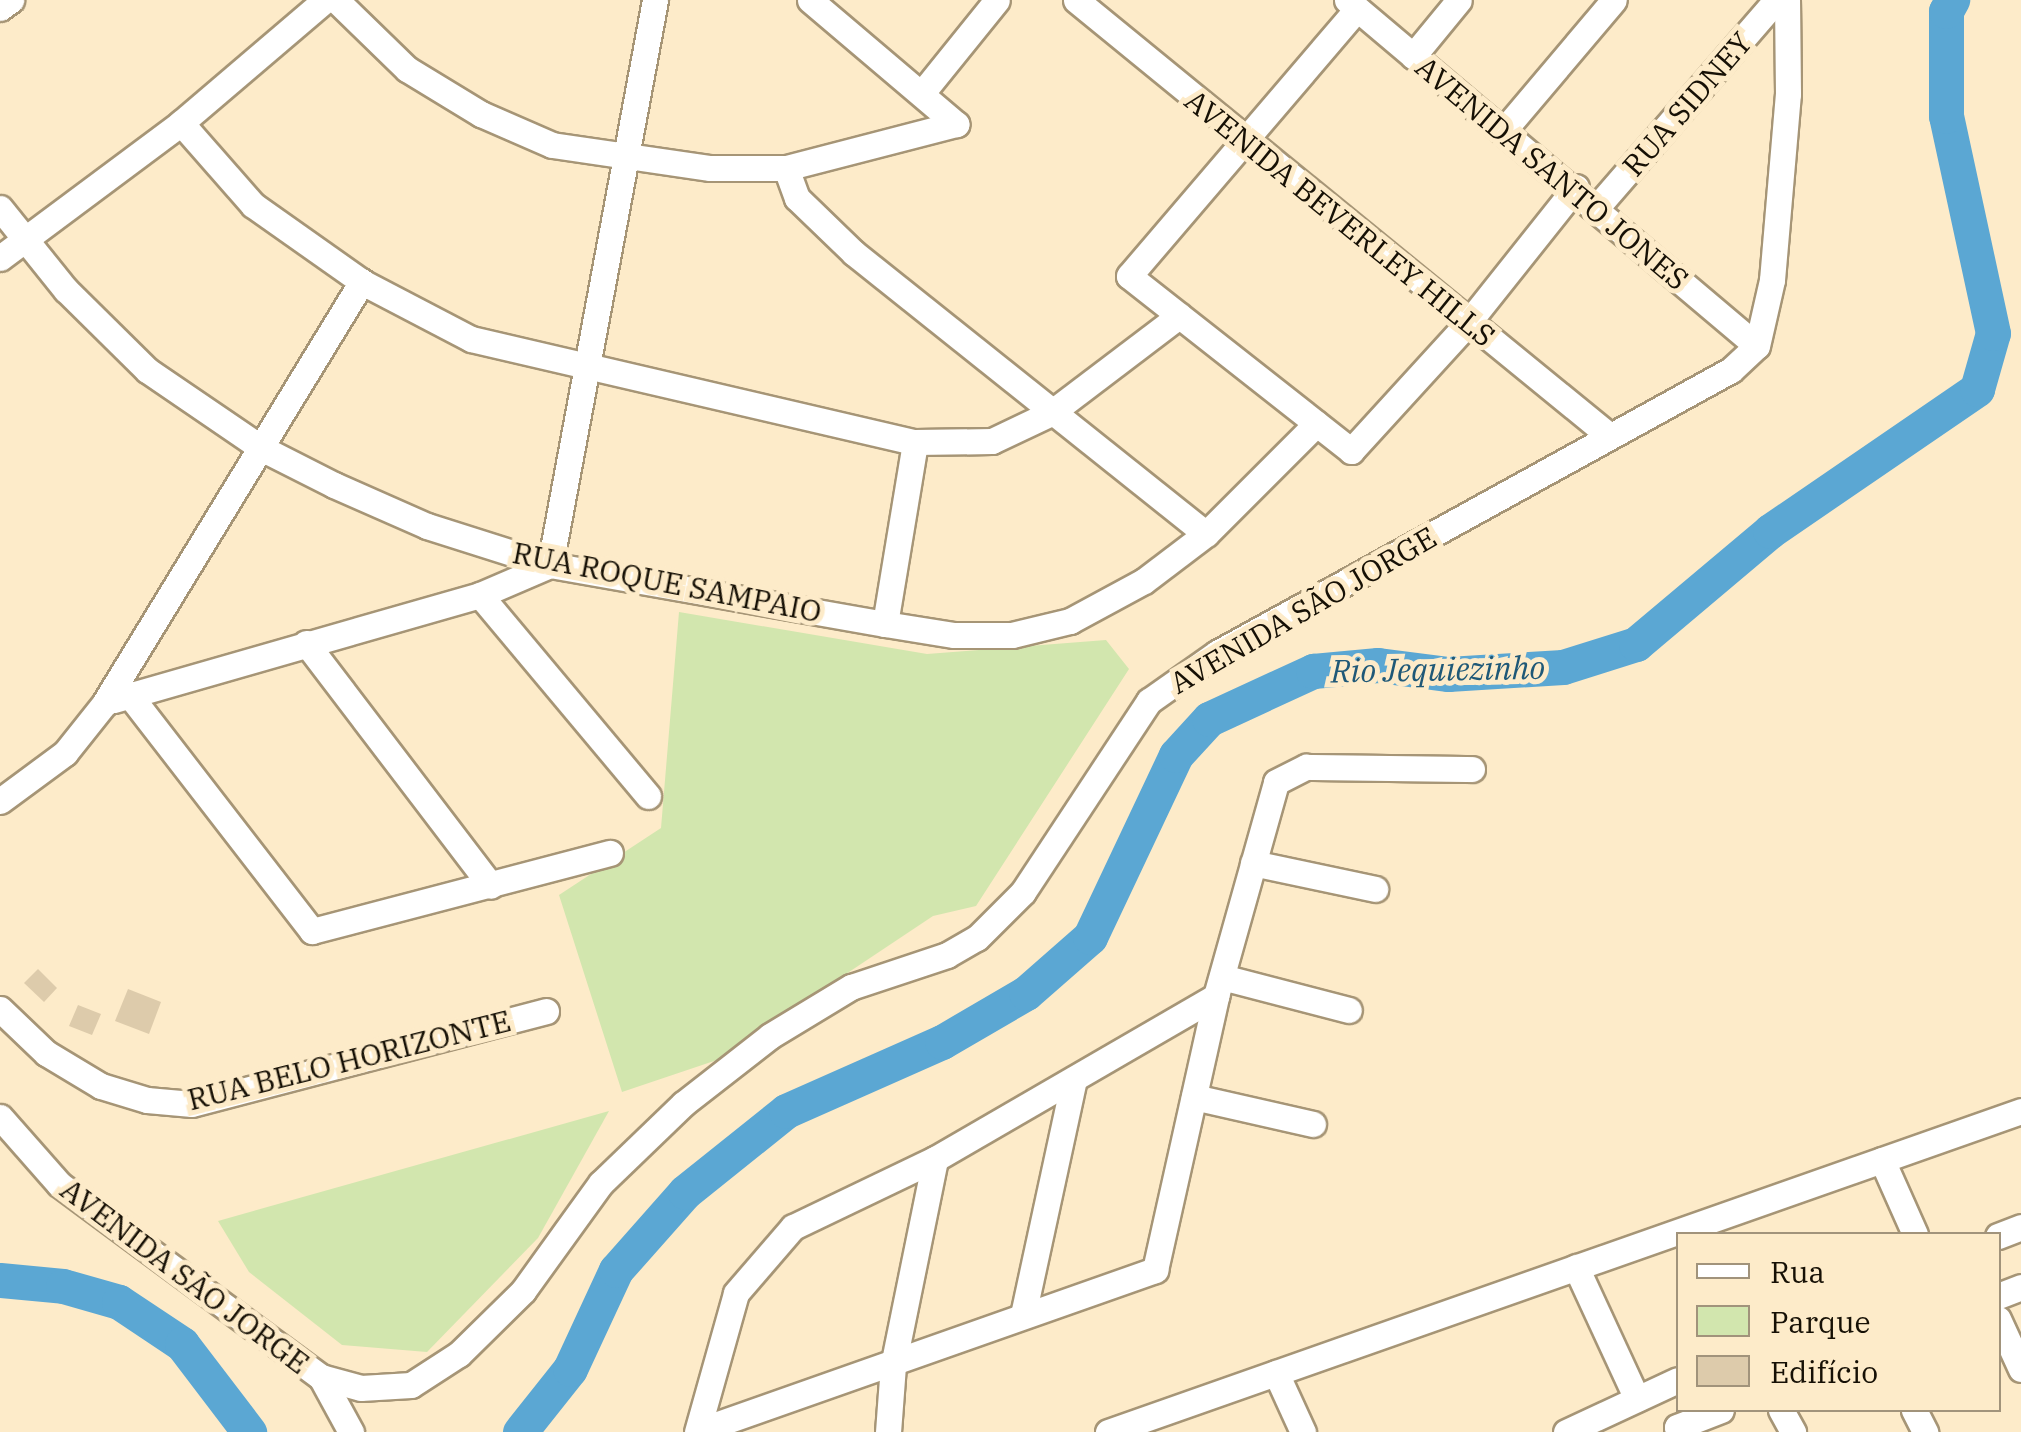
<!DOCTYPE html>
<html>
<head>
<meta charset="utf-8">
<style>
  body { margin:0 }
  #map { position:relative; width:2021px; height:1432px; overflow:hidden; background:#fdebc9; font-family:"IBM Plex Serif",serif }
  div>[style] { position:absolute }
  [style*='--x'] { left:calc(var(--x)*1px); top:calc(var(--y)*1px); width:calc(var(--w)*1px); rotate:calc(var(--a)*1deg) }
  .green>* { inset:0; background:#d2e6ae }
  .river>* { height:35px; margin:-17.5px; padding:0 17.5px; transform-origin:17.5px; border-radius:17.5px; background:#5ba7d3 }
  .building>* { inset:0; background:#ddcbab }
  .roads { filter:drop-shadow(2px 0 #a69576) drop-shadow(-2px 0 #a69576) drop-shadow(0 2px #a69576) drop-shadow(0 -2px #a69576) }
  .minor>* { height:25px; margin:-12.5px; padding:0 12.5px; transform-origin:12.5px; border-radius:12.5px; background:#fff }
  span { translate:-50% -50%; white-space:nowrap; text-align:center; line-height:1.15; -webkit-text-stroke:10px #fdebc9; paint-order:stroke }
  .street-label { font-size:30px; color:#161005 }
  .water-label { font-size:32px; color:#1f5877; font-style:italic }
  .legend { position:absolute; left:1676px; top:1232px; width:325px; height:180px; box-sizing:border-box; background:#fdebc9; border:2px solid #a1937b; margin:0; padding:12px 18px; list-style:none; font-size:30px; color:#161005 }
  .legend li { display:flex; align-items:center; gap:20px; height:50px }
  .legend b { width:50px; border:2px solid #a1937b }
</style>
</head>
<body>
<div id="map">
  <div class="green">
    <div style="clip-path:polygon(679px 612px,927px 654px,1106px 640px,1129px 669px,976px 906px,933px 916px,717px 1060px,622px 1092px,559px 895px,661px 828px)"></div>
    <div style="clip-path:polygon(609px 1111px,538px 1238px,427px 1352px,342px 1345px,249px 1272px,218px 1221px)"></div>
  </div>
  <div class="river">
    <div style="--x:0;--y:1280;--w:63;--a:5.4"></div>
    <div style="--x:63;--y:1286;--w:58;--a:15.9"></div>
    <div style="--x:119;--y:1302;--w:76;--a:33.7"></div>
    <div style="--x:182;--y:1344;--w:111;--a:52.7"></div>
    <div style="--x:520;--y:1432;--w:80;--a:-51.6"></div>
    <div style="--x:570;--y:1369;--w:109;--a:-65.1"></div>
    <div style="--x:616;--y:1270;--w:104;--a:-48.5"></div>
    <div style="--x:685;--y:1192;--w:129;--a:-38.7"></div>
    <div style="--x:786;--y:1111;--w:171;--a:-23.9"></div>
    <div style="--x:942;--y:1042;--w:97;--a:-30.3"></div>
    <div style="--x:1026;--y:993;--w:85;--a:-41.2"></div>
    <div style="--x:1090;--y:937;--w:201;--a:-64.7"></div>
    <div style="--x:1176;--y:755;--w:49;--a:-47.5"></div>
    <div style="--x:1209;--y:719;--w:115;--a:-24.8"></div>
    <div style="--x:1313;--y:671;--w:65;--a:-5.3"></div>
    <div style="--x:1378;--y:665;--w:71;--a:7.3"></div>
    <div style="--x:1448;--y:674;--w:115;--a:-3.5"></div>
    <div style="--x:1563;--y:667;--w:77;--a:-17.5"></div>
    <div style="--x:1636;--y:644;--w:175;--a:-40.1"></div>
    <div style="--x:1770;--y:531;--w:251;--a:-34.4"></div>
    <div style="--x:1977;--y:389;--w:58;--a:-74.1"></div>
    <div style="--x:1993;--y:333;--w:222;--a:-102.2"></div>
    <div style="--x:1946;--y:116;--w:105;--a:-90"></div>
    <div style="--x:1946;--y:11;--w:13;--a:-61"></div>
  </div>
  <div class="building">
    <div style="clip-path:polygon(38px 969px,57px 988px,44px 1002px,24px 983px)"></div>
    <div style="clip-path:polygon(128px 989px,161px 1002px,149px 1034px,115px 1021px)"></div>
    <div style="clip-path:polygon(78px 1005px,101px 1014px,92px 1035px,69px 1026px)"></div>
  </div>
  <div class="roads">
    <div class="minor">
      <div style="--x:336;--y:0;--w:99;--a:44.2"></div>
      <div style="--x:407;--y:69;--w:87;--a:31.3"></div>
      <div style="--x:481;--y:114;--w:77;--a:23.6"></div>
      <div style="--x:552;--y:145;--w:160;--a:8.3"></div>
      <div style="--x:710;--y:168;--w:76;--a:0"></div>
      <div style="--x:786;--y:168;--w:176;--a:-14.5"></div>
      <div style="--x:810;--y:0;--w:192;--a:40.3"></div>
      <div style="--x:1076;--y:0;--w:684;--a:39.25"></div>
      <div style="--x:1347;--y:0;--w:536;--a:40.16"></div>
      <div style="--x:0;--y:8;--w:14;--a:-36"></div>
      <div style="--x:1357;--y:9;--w:351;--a:130.5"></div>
      <div style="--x:1129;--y:276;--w:283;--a:38.2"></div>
      <div style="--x:1351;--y:451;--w:172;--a:-47.6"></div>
      <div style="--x:1467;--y:324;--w:175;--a:-51.5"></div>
      <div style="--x:1413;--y:56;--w:72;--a:-50.6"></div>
      <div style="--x:922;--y:93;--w:119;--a:-51.1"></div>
      <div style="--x:181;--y:123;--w:109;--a:48.7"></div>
      <div style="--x:253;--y:205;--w:133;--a:35.2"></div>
      <div style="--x:362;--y:282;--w:123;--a:27.6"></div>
      <div style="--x:471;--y:339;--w:456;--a:13.1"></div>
      <div style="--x:915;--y:442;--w:77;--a:-0.7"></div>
      <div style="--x:992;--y:441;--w:65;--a:-25.4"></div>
      <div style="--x:1051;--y:413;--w:161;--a:-37.2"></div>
      <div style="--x:1504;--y:130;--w:170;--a:-49.8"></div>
      <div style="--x:786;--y:168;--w:32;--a:70"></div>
      <div style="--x:797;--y:198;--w:79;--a:44"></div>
      <div style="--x:854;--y:253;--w:450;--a:38.6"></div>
      <div style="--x:1597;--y:207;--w:274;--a:-49.1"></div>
      <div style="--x:0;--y:208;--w:105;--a:51.2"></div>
      <div style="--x:66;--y:290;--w:114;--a:44.6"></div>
      <div style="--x:147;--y:370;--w:140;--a:34.3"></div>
      <div style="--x:263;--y:449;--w:80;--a:26.9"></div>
      <div style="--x:334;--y:485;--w:102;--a:23.8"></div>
      <div style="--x:427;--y:526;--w:129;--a:17.6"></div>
      <div style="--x:550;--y:565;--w:340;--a:10"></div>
      <div style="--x:885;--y:624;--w:70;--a:9.1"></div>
      <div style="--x:954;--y:635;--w:58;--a:0"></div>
      <div style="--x:1012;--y:635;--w:60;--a:-13.6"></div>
      <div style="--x:1070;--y:621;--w:84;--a:-28.4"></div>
      <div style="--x:1144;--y:581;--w:78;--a:-37.2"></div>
      <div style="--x:1206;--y:534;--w:156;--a:-45"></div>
      <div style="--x:0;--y:258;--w:226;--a:-36.7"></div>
      <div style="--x:181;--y:123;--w:189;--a:-40.5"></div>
      <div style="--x:550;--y:565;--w:575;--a:-79.47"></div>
      <div style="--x:480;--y:595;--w:262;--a:50.1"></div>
      <div style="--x:885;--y:624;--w:184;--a:-80.6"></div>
      <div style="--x:306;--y:643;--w:305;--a:52.7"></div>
      <div style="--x:128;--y:693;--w:301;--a:52.3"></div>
      <div style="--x:312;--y:931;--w:308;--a:-14.7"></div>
      <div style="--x:114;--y:700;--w:381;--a:-16"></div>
      <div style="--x:480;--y:595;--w:76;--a:-23.2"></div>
      <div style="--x:0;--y:801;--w:81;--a:-36.4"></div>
      <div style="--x:65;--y:753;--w:63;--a:-51.5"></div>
      <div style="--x:104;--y:704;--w:495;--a:-58.6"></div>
      <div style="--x:1253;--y:863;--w:125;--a:12"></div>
      <div style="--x:1222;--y:977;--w:131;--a:14.6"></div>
      <div style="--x:0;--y:1009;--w:64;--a:43.7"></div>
      <div style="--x:46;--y:1053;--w:64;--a:31"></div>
      <div style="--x:101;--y:1086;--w:48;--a:16.9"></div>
      <div style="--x:147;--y:1100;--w:45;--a:5.1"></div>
      <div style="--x:192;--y:1104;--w:366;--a:-14.7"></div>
      <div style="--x:1194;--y:1097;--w:122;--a:12.8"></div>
      <div style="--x:0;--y:1117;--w:89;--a:48.6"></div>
      <div style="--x:59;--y:1184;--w:325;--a:36.4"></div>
      <div style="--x:321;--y:1377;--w:41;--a:15.4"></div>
      <div style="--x:361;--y:1388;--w:50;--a:-3.4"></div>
      <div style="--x:411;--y:1385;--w:57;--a:-32.9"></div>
      <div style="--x:459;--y:1354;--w:90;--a:-44.5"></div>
      <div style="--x:523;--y:1291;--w:133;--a:-54.2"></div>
      <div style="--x:601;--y:1183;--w:114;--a:-43.9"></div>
      <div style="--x:683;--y:1104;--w:110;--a:-38"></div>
      <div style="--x:770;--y:1036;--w:95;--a:-31.2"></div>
      <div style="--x:851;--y:987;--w:101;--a:-18.4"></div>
      <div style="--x:947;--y:955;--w:34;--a:-30"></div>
      <div style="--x:977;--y:938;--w:65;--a:-45"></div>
      <div style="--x:1023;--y:892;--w:229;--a:-56.6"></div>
      <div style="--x:1149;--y:701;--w:83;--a:-35.2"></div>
      <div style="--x:1217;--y:653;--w:587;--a:-28.84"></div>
      <div style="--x:1731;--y:370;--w:35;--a:-43"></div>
      <div style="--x:1757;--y:346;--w:68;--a:-77.2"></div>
      <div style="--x:1772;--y:280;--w:187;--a:-85.1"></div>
      <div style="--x:1788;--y:94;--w:94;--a:-90.6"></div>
      <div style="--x:1882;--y:1160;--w:81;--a:66"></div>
      <div style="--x:1998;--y:1236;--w:25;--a:-21"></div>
      <div style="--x:1576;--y:1267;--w:145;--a:65.2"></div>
      <div style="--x:1998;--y:1296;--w:25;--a:-21"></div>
      <div style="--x:1023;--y:1315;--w:241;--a:-77.8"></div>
      <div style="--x:1998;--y:1319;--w:55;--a:65.3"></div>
      <div style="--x:1276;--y:1373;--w:65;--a:65.4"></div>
      <div style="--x:321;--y:1377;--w:63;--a:61.4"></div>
      <div style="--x:1781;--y:1410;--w:25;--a:61"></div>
      <div style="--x:1914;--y:1410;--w:25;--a:63"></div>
      <div style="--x:698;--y:1431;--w:485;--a:-19.4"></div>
      <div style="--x:1155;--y:1270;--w:281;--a:-77.4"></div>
      <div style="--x:697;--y:1432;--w:144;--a:-74.3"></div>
      <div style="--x:736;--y:1293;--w:87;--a:-49.2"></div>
      <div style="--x:793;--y:1227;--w:157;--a:-25.6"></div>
      <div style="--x:935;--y:1159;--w:325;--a:-30.1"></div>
      <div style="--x:1216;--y:996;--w:222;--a:-74.3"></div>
      <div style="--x:1276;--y:782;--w:34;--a:-27"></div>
      <div style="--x:1306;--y:767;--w:166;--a:0.7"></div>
      <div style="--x:888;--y:1432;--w:66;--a:-85.7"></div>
      <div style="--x:893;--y:1366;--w:211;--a:-78.5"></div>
      <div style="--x:1108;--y:1432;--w:968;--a:-19.37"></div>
      <div style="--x:1566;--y:1432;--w:123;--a:-24.9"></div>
      <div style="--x:1679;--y:1432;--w:5;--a:-112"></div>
      <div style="--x:1677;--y:1427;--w:47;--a:-21.1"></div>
    </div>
  </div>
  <div class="street-label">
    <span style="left:1687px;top:104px;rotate:-49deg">RUA SIDNEY</span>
    <span style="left:1552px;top:173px;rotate:40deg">AVENIDA SANTO JONES</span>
    <span style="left:1340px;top:218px;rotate:39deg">AVENIDA BEVERLEY HILLS</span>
    <span style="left:667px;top:582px;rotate:11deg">RUA ROQUE SAMPAIO</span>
    <span style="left:1303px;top:610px;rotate:-30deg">AVENIDA SÃO JORGE</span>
    <span style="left:349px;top:1060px;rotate:-14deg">RUA BELO HORIZONTE</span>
    <span style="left:185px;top:1276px;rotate:37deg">AVENIDA SÃO JORGE</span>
  </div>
  <div class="water-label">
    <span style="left:1438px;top:669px;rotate:-1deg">Rio Jequiezinho</span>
  </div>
  <ul class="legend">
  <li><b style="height:12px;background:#fff"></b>Rua</li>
  <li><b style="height:28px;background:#d2e6ae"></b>Parque</li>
  <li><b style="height:28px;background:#ddcbab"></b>Edifício</li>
  </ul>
</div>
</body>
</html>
